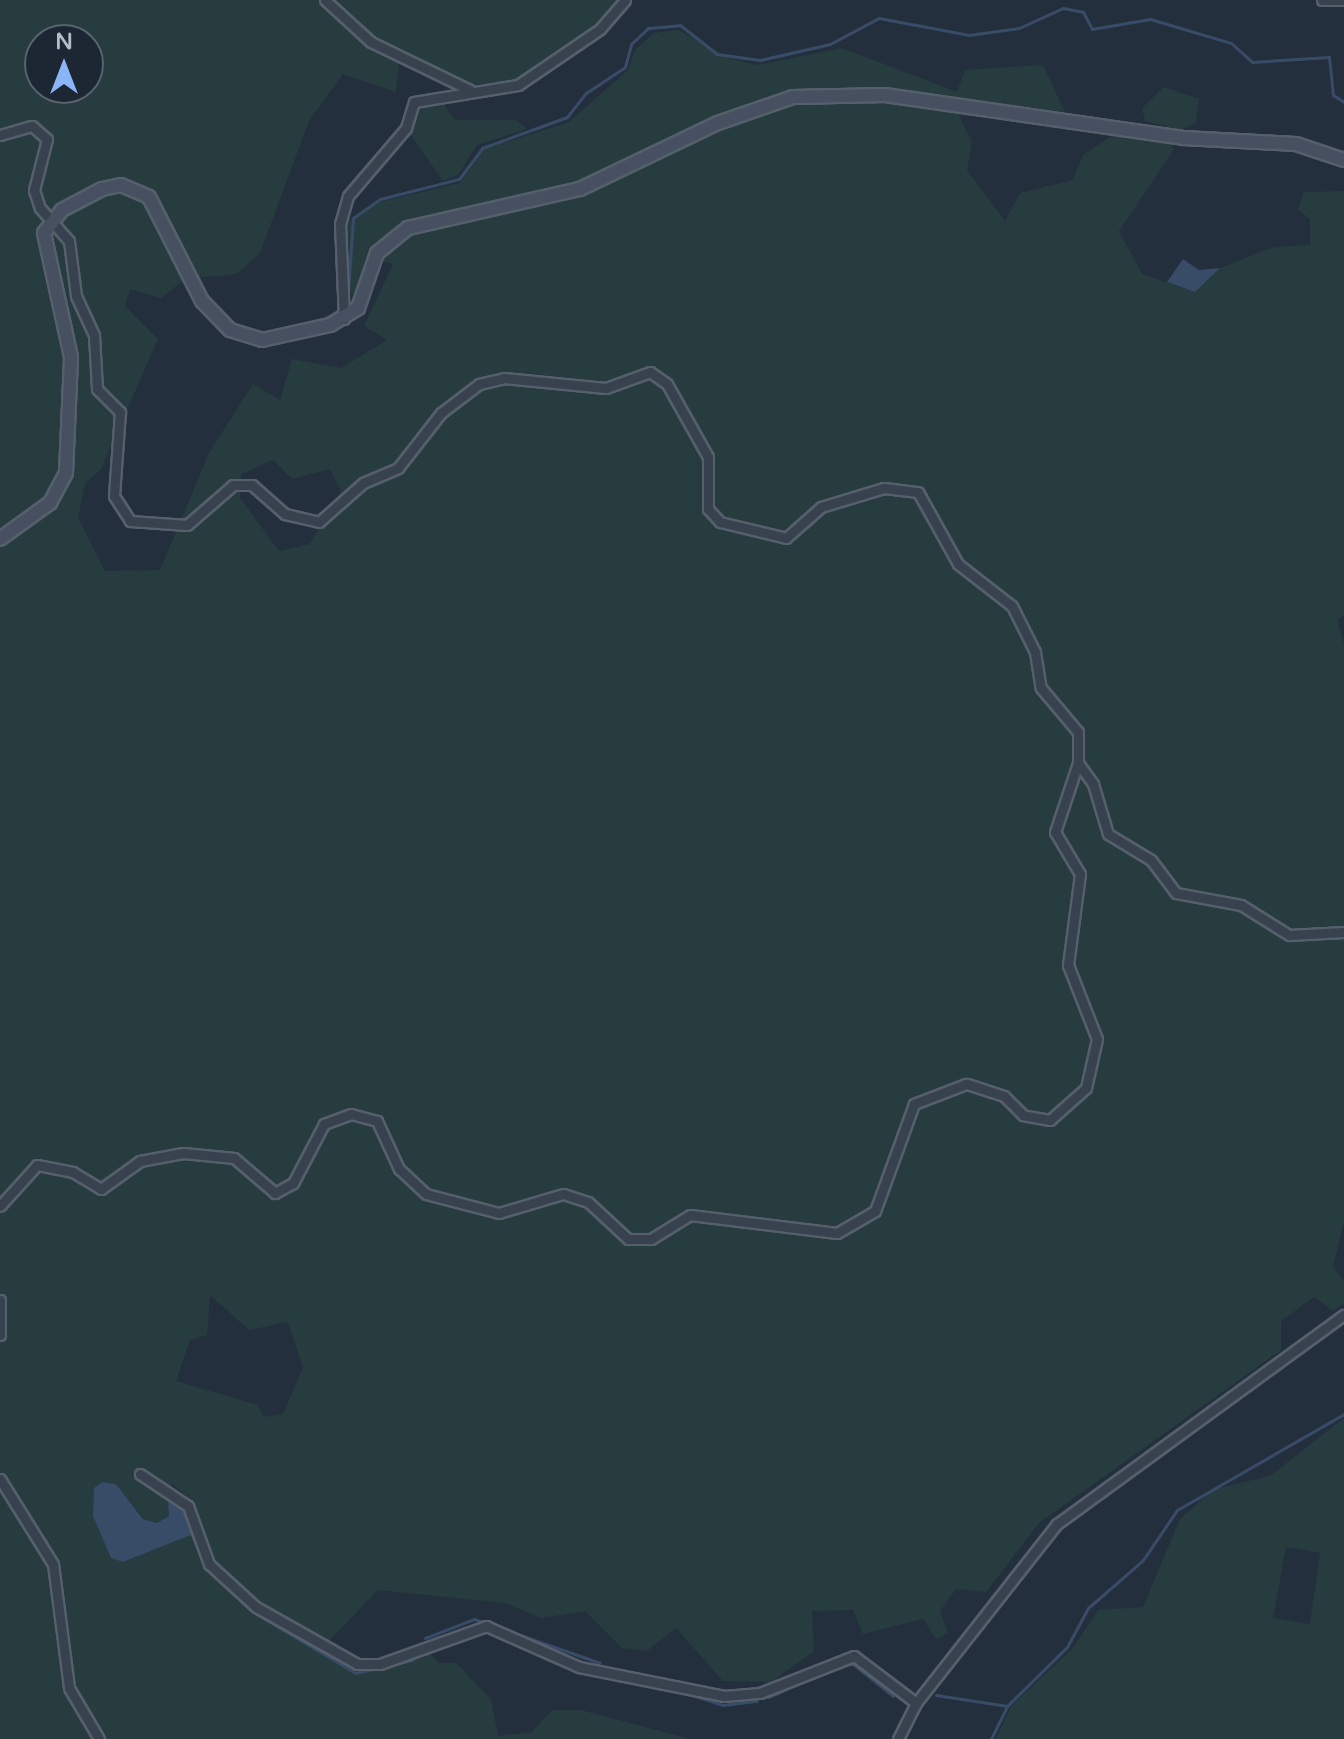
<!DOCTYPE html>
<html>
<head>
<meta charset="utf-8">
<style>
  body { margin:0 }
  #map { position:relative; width:1344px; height:1739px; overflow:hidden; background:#242f3e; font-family:"Varela Round",sans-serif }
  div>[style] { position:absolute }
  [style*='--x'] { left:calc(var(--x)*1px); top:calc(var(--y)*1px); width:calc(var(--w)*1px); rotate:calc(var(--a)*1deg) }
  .green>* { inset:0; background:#263c3f }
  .water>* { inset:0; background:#394c67 }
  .stream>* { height:3px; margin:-1.5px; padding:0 1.5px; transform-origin:1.5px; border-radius:1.5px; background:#394c67 }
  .roads { filter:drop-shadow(2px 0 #565f6c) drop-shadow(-2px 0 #565f6c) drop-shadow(0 2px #565f6c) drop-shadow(0 -2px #565f6c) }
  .street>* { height:9px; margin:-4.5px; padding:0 4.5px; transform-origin:4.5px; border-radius:4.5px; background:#38414e }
  .secondary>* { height:12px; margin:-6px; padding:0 6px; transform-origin:6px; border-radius:6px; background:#465061 }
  span { translate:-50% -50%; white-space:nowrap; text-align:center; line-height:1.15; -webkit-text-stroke:6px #1d2633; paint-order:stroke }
  .north { position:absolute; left:24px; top:24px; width:80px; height:80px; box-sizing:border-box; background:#1d2633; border:2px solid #59626f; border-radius:50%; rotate:0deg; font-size:22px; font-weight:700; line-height:32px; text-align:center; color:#b4bcc9 }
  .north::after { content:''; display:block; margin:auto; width:28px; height:36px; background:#8ab4f8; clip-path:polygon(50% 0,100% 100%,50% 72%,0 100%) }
</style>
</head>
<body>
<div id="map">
  <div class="green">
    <div style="clip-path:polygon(evenodd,0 0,624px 0,561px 55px,517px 81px,464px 85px,401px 48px,396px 92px,343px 74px,309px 121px,260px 253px,237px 274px,185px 279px,161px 298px,130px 289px,125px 306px,158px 339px,101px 469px,85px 483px,78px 518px,105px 571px,160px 570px,209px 453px,253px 384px,280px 400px,292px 359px,341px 368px,387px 340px,364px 326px,393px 264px,367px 255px,355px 294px,344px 297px,347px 220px,380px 202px,460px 183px,484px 149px,569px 122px,628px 70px,635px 50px,654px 33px,679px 30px,728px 58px,758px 65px,842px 48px,957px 92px,965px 70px,1043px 65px,1065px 112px,968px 100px,960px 118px,972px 141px,967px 170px,1005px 221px,1020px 193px,1073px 180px,1083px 155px,1113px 135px,1170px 144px,1174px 149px,1119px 231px,1142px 274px,1195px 292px,1220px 268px,1274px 247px,1310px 245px,1310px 219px,1298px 210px,1304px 192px,1344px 191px,1344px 615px,1337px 620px,1344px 644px,1344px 1221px,1333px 1267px,1344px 1280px,1344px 1303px,1333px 1311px,1314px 1297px,1281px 1321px,1281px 1350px,1039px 1523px,986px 1592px,956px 1589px,940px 1611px,948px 1633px,936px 1639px,923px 1619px,863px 1634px,853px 1610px,812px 1611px,814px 1651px,771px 1682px,723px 1681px,676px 1628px,647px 1651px,622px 1648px,585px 1611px,541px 1618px,505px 1603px,378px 1590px,327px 1643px,259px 1604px,214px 1563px,191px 1499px,172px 1484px,169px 1516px,157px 1523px,144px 1519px,116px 1484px,123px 1562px,196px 1533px,205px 1562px,253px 1609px,354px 1670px,391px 1668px,429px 1652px,439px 1663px,456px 1663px,491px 1699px,498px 1736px,532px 1732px,552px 1710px,581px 1710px,690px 1739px,0 1739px,0 0,40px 40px,88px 40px,88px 88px,40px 88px,40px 40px,0 0,273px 460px,292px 479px,330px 469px,341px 491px,310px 544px,279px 551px,240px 498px,241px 474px,273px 460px,0 0,210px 1295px,249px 1330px,288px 1322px,303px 1368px,283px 1414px,263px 1417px,258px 1405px,176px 1381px,190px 1340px,207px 1335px,210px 1295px)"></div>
    <div style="clip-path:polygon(1164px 87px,1199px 99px,1196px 123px,1180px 130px,1145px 121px,1142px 108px)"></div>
    <div style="clip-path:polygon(440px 99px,455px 120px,516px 120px,527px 129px,477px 145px,458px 175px,443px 181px,410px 134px,421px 106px)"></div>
    <div style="clip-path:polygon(evenodd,1344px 1418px,1344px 1739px,996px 1739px,1011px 1706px,1072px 1649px,1098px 1610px,1143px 1607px,1180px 1519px,1214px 1489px,1270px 1476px,1344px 1418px,1286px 1547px,1320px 1553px,1310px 1624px,1273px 1618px,1286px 1547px)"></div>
  </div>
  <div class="water">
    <div style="clip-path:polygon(1183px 259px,1199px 270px,1220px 268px,1195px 292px,1167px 282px)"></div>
    <div style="clip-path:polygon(102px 1482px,116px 1484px,143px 1519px,157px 1523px,169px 1516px,168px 1502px,184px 1508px,196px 1533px,123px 1562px,111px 1558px,93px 1516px,94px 1488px)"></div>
  </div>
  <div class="stream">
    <div style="--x:348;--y:292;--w:74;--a:-86.1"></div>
    <div style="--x:353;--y:218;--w:33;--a:-35"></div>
    <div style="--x:380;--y:199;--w:81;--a:-14.2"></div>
    <div style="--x:459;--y:179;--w:39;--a:-53"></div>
    <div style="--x:482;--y:148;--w:90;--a:-20"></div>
    <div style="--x:567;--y:117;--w:31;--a:-52"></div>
    <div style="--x:586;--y:93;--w:47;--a:-33.7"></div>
    <div style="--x:625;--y:67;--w:24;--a:-75"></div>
    <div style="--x:631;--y:44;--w:23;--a:-43"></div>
    <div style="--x:648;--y:28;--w:32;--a:-5"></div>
    <div style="--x:680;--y:25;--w:47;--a:38.1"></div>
    <div style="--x:717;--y:54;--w:43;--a:7.9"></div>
    <div style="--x:760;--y:60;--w:72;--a:-12.9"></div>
    <div style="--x:830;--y:44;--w:55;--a:-28"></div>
    <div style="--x:879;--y:18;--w:92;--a:10.7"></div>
    <div style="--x:969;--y:35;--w:50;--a:-8"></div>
    <div style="--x:1019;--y:28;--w:48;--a:-24.4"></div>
    <div style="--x:1063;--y:8;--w:20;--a:11"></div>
    <div style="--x:1083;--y:12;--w:19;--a:62"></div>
    <div style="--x:1092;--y:29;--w:59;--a:-9.8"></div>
    <div style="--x:1150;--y:19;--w:84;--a:16.5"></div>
    <div style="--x:1231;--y:43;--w:28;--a:42"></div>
    <div style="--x:1252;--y:62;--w:77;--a:-3.7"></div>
    <div style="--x:1329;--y:57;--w:38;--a:84"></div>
    <div style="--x:1333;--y:95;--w:13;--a:32"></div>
    <div style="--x:191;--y:1533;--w:36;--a:67"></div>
    <div style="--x:217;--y:1577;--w:49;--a:44.2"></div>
    <div style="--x:252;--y:1611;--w:120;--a:31"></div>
    <div style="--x:355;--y:1673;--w:59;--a:-12.6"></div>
    <div style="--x:425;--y:1638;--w:53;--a:-21.2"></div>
    <div style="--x:474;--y:1619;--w:133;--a:19.2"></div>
    <div style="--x:842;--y:1665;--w:11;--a:-5"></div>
    <div style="--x:853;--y:1664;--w:51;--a:38.7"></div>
    <div style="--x:686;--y:1693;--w:39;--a:18"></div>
    <div style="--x:723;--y:1705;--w:34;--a:-7"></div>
    <div style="--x:936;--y:1695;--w:72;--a:8.8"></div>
    <div style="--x:769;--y:1697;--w:56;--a:-24.3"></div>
    <div style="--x:991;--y:1739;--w:37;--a:-64"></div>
    <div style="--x:1007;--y:1706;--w:84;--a:-44.5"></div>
    <div style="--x:1067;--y:1647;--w:44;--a:-61.7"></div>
    <div style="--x:1088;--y:1608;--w:73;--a:-41.1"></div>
    <div style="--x:1143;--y:1560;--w:60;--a:-55.8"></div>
    <div style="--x:1177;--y:1510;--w:193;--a:-29.9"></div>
  </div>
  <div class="roads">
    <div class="street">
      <div style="--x:325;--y:0;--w:62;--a:42.4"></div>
      <div style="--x:371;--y:42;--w:110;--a:25.9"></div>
      <div style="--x:1322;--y:0;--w:22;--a:0"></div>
      <div style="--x:0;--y:135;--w:33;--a:-16"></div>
      <div style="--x:32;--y:126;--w:20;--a:41"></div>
      <div style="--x:47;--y:139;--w:53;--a:104.3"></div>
      <div style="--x:34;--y:190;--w:19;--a:72"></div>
      <div style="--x:40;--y:208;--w:44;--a:48.7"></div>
      <div style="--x:69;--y:241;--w:55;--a:82.7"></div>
      <div style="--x:76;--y:296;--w:43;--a:65.2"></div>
      <div style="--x:94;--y:335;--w:54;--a:86.8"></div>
      <div style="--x:97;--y:389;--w:33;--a:45"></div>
      <div style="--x:120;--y:412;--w:84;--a:94.1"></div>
      <div style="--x:114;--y:496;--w:30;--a:57"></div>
      <div style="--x:130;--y:521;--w:57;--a:4"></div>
      <div style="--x:187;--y:525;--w:61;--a:-41"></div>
      <div style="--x:233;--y:485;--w:19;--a:0"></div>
      <div style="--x:252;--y:485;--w:44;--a:41.3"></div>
      <div style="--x:285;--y:514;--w:35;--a:13"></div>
      <div style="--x:319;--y:522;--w:59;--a:-41.6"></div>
      <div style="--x:363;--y:483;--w:38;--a:-23"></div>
      <div style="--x:398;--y:468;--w:70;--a:-52"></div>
      <div style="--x:441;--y:413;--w:48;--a:-37.3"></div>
      <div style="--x:479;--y:384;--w:26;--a:-13"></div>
      <div style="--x:504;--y:378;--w:102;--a:5.6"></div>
      <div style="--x:606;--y:388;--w:47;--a:-20"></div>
      <div style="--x:650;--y:372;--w:21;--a:35"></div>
      <div style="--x:667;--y:384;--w:84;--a:60.7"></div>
      <div style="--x:708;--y:457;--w:52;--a:90"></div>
      <div style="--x:708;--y:509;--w:18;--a:47"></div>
      <div style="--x:720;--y:522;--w:68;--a:13.6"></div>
      <div style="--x:786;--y:538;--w:47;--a:-41.5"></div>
      <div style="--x:821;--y:507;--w:66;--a:-16.8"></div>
      <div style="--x:884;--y:488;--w:34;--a:7"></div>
      <div style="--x:918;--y:492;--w:82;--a:60.9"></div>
      <div style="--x:958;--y:564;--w:68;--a:37.9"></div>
      <div style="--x:1012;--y:606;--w:51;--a:63.4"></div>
      <div style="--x:1035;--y:652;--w:36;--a:81"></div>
      <div style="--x:1041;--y:688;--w:57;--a:49.9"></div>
      <div style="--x:1078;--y:732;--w:31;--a:90"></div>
      <div style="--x:1078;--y:763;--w:73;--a:108.4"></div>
      <div style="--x:1055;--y:832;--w:49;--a:59.2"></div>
      <div style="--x:1080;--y:874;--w:92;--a:97.5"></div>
      <div style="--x:1068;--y:965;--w:79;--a:68.6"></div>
      <div style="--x:1097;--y:1039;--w:50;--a:102.7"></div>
      <div style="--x:1086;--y:1088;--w:48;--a:138.4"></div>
      <div style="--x:1050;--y:1120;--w:27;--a:-170"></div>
      <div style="--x:1023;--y:1115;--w:27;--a:-135"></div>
      <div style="--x:1004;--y:1096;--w:40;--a:-162"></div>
      <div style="--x:966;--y:1084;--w:56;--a:159"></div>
      <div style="--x:914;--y:1104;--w:114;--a:110"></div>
      <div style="--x:875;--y:1211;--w:44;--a:149.9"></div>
      <div style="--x:837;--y:1233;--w:148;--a:-173"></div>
      <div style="--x:690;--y:1215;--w:46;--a:148.4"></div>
      <div style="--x:651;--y:1239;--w:23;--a:180"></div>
      <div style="--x:628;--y:1239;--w:54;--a:-137.2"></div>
      <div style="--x:588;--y:1202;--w:26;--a:-162"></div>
      <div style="--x:563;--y:1194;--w:67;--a:163.5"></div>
      <div style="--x:499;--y:1213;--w:75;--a:-165.4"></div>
      <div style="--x:426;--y:1194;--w:37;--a:-137"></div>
      <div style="--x:399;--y:1169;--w:53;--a:-114.6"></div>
      <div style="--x:377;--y:1121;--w:27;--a:-165"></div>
      <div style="--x:351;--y:1114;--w:29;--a:160"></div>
      <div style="--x:324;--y:1124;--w:67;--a:117.7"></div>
      <div style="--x:293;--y:1183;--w:21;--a:151"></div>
      <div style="--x:275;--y:1193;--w:54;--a:-139.5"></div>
      <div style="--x:234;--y:1158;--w:51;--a:-174.4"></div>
      <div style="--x:183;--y:1153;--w:44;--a:169.5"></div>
      <div style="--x:140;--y:1161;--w:48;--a:144.3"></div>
      <div style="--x:101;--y:1189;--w:33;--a:-149"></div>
      <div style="--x:73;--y:1172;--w:37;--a:-169"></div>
      <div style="--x:37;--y:1165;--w:55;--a:132.1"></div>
      <div style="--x:344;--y:319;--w:95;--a:-92.4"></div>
      <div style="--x:340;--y:224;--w:29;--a:-74"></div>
      <div style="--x:348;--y:196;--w:89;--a:-49.5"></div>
      <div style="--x:406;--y:128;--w:27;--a:-73"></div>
      <div style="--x:414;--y:102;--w:105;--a:-9.3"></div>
      <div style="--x:518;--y:85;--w:99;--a:-34.3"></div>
      <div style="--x:600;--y:29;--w:38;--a:-49"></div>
      <div style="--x:1078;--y:763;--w:26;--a:54"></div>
      <div style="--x:1093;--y:784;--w:52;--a:73.3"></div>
      <div style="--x:1108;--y:834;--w:50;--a:31.2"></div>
      <div style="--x:1151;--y:860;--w:41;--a:52.9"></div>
      <div style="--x:1176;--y:893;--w:66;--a:10.5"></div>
      <div style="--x:1241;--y:905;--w:57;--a:32"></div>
      <div style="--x:1289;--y:935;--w:55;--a:-3.1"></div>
      <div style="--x:0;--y:1300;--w:35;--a:90"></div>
      <div style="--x:140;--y:1474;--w:58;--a:33.7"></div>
      <div style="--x:188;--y:1506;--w:62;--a:70.1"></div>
      <div style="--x:209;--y:1564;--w:64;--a:42.5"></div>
      <div style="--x:256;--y:1607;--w:116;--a:29.4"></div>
      <div style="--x:357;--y:1664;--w:23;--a:0"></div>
      <div style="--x:380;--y:1664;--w:113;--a:-19.7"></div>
      <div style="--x:486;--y:1626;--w:102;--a:23.8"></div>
      <div style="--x:579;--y:1667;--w:148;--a:11.3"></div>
      <div style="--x:724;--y:1696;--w:36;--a:-5"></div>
      <div style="--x:760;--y:1693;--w:101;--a:-21.5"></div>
      <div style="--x:854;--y:1656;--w:78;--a:37.2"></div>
      <div style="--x:0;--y:1479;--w:100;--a:58.1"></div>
      <div style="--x:53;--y:1564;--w:125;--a:82.6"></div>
      <div style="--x:69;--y:1688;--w:59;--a:59.5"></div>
      <div style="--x:898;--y:1739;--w:40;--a:-63.4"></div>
      <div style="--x:916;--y:1703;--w:228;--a:-51.8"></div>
      <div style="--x:1057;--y:1524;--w:355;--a:-36.1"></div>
    </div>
    <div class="secondary">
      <div style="--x:0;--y:539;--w:62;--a:-35.8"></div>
      <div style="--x:50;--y:503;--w:34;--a:-62"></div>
      <div style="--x:66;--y:473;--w:116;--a:-87.5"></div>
      <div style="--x:71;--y:357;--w:127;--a:-102.3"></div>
      <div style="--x:44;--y:233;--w:29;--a:-52"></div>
      <div style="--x:62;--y:210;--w:45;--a:-27.7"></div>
      <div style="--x:102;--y:189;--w:19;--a:-12"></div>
      <div style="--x:121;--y:185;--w:30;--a:23"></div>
      <div style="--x:149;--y:197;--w:117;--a:63"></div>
      <div style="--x:202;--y:301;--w:40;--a:46"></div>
      <div style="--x:230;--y:330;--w:34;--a:17"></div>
      <div style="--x:262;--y:340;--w:70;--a:-12.4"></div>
      <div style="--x:330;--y:325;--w:33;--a:-31"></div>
      <div style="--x:358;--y:308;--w:58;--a:-70.9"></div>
      <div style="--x:377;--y:253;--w:40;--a:-39"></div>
      <div style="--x:408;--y:228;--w:176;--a:-12.8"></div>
      <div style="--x:580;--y:189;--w:153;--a:-25.6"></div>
      <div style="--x:718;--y:123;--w:79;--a:-19.1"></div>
      <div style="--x:793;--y:97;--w:92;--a:-1.2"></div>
      <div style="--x:885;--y:95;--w:301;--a:8.2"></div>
      <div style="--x:1183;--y:138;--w:113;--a:3"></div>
      <div style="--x:1296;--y:144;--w:51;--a:18.4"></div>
    </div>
  </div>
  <div class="north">N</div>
</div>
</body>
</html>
